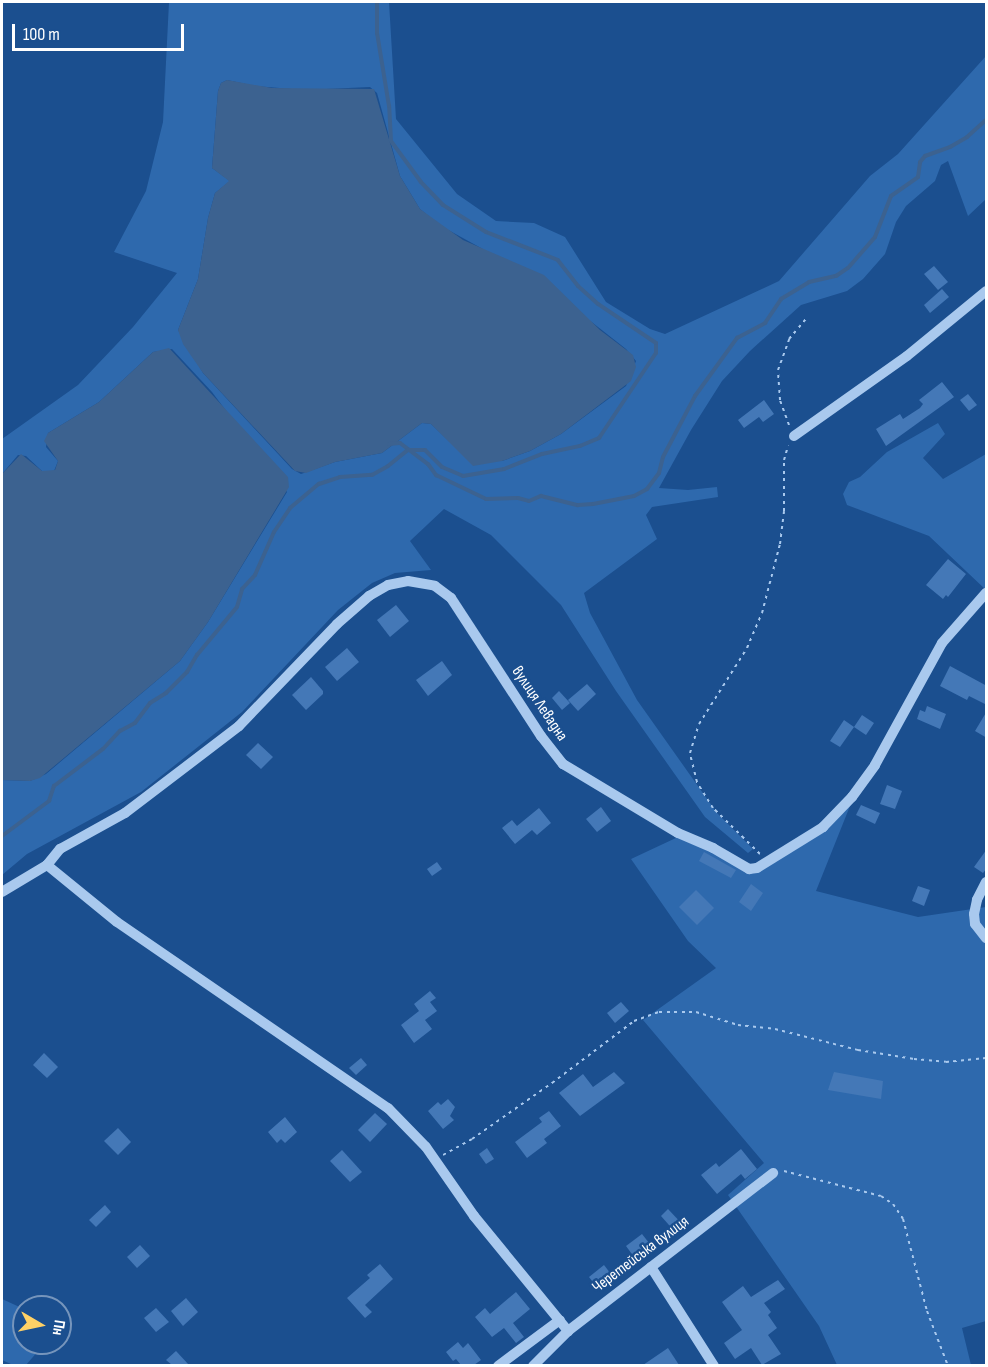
<!DOCTYPE html>
<html>
<head>
<meta charset="utf-8">
<style>
  body { margin:0 }
  #map { position:relative; width:988px; height:1367px; overflow:hidden; background:#1b4f8f; font-family:"Sofia Sans Condensed",sans-serif }
  div>[style] { position:absolute }
  [style*='--x'] { left:calc(var(--x)*1px); top:calc(var(--y)*1px); width:calc(var(--w)*1px); rotate:calc(var(--a)*1deg) }
  .green>* { inset:0; background:#2e69ad }
  .water>* { inset:0; background:#3c6290 }
  .stream>* { height:4px; margin:-2px; padding:0 2px; transform-origin:2px; border-radius:2px; background:#3c6290 }
  .building>* { inset:0; background:#4478b7 }
  .path>* { height:2px; margin-top:-1px; transform-origin:0; background:repeating-linear-gradient(90deg,#a9c9ee 0 3px,transparent 0 7.5px) }
  .minor>* { height:10px; margin:-5px; padding:0 5px; transform-origin:5px; border-radius:5px; background:#a9c9ee }
  span { translate:-50% -50%; white-space:nowrap; text-align:center; line-height:1.15; -webkit-text-stroke:5px #1b4f8f; paint-order:stroke }
  .street-label { font-size:16px; color:#fff }
  .frame { position:absolute; inset:0; border:3px solid #fff; pointer-events:none }
  .north { position:absolute; left:12px; top:1295px; width:60px; height:60px; box-sizing:border-box; background:#1b4f8f; border:2px solid #7695bc; border-radius:50%; rotate:99deg; font-size:16px; font-weight:700; line-height:24px; text-align:center; color:#fff }
  .north::after { content:''; display:block; margin:auto; width:21px; height:27px; background:#ffd166; clip-path:polygon(50% 0,100% 100%,50% 72%,0 100%) }
  .scale { position:absolute; left:12px; top:24px; width:172px; height:27px; box-sizing:border-box; border:3px solid #fff; border-top:0; padding-left:8px; font-size:18px; line-height:21px; white-space:nowrap; color:#fff; -webkit-text-stroke:4px #1b4f8f; paint-order:stroke }
</style>
</head>
<body>
<div id="map">
  <div class="green">
    <div style="clip-path:polygon(evenodd,169px 2px,389px 2px,396px 119px,457px 194px,496px 221px,534px 223px,565px 237px,606px 302px,650px 329px,665px 334px,779px 281px,870px 176px,898px 154px,986px 56px,986px 199px,968px 216px,948px 161px,941px 165px,935px 181px,906px 206px,896px 222px,885px 254px,863px 279px,847px 291px,801px 305px,750px 351px,722px 381px,691px 430px,659px 488px,688px 490px,717px 487px,718px 497px,652px 507px,646px 515px,657px 539px,584px 593px,590px 613px,637px 700px,717px 813px,753px 849px,748px 853px,705px 817px,616px 691px,561px 605px,491px 535px,444px 509px,410px 541px,431px 570px,395px 573px,372px 583px,338px 610px,242px 712px,141px 792px,27px 854px,2px 875px,2px 780px,30px 781px,46px 774px,180px 661px,208px 622px,287px 492px,212px 392px,172px 349px,153px 352px,99px 402px,48px 433px,46px 447px,58px 461px,54px 471px,42px 471px,26px 456px,18px 455px,2px 474px,2px 439px,78px 385px,133px 327px,177px 273px,114px 252px,146px 191px,163px 122px,169px 2px,227px 80px,255px 86px,304px 90px,370px 87px,377px 93px,400px 176px,420px 209px,441px 226px,481px 248px,584px 316px,626px 349px,636px 361px,626px 386px,561px 434px,530px 451px,502px 461px,457px 449px,431px 424px,422px 423px,382px 453px,335px 462px,301px 474px,292px 469px,203px 373px,178px 330px,198px 279px,208px 218px,215px 193px,230px 181px,212px 168px,218px 91px,221px 83px,227px 80px)"></div>
    <div style="clip-path:polygon(938px 423px,945px 434px,923px 458px,943px 479px,986px 454px,986px 590px,929px 536px,847px 505px,843px 494px,849px 482px,860px 477px,887px 452px)"></div>
    <div style="clip-path:polygon(856px 791px,816px 891px,918px 917px,986px 907px,986px 1321px,962px 1328px,971px 1365px,837px 1365px,819px 1326px,728px 1195px,764px 1163px,643px 1020px,716px 968px,688px 941px,631px 859px,678px 837px,752px 867px,797px 847px)"></div>
    <div style="clip-path:polygon(2px 1299px,24px 1309px,24px 1343px,45px 1343px,26px 1365px,13px 1365px,2px 1360px)"></div>
  </div>
  <div class="water">
    <div style="clip-path:polygon(227px 80px,272px 88px,374px 89px,400px 176px,420px 209px,463px 240px,544px 275px,600px 330px,633px 355px,636px 367px,631px 381px,561px 434px,530px 451px,502px 461px,473px 466px,431px 424px,422px 423px,382px 453px,335px 462px,306px 473px,295px 471px,203px 373px,183px 344px,178px 330px,198px 279px,208px 218px,215px 193px,229px 181px,212px 168px,218px 91px,221px 83px)"></div>
    <div style="clip-path:polygon(169px 348px,288px 477px,289px 487px,208px 622px,180px 661px,40px 778px,30px 781px,2px 780px,2px 474px,21px 454px,42px 471px,55px 470px,58px 461px,44px 441px,48px 433px,99px 402px,153px 352px)"></div>
  </div>
  <div class="stream">
    <div style="--x:389;--y:444;--w:11;--a:-5"></div>
    <div style="--x:400;--y:443;--w:35;--a:37"></div>
    <div style="--x:428;--y:464;--w:14;--a:54"></div>
    <div style="--x:436;--y:475;--w:55;--a:25.6"></div>
    <div style="--x:486;--y:499;--w:32;--a:-2"></div>
    <div style="--x:518;--y:498;--w:11;--a:15"></div>
    <div style="--x:529;--y:501;--w:13;--a:-23"></div>
    <div style="--x:541;--y:496;--w:38;--a:14"></div>
    <div style="--x:578;--y:505;--w:15;--a:-4"></div>
    <div style="--x:593;--y:504;--w:42;--a:-11"></div>
    <div style="--x:634;--y:496;--w:15;--a:-28"></div>
    <div style="--x:647;--y:489;--w:20;--a:-53"></div>
    <div style="--x:659;--y:473;--w:16;--a:-76"></div>
    <div style="--x:663;--y:457;--w:69;--a:-62.3"></div>
    <div style="--x:695;--y:396;--w:72;--a:-54.1"></div>
    <div style="--x:737;--y:338;--w:32;--a:-28"></div>
    <div style="--x:765;--y:323;--w:29;--a:-56"></div>
    <div style="--x:781;--y:299;--w:33;--a:-31"></div>
    <div style="--x:809;--y:282;--w:28;--a:-13"></div>
    <div style="--x:836;--y:276;--w:14;--a:-34"></div>
    <div style="--x:848;--y:268;--w:41;--a:-48.9"></div>
    <div style="--x:875;--y:237;--w:44;--a:-68.7"></div>
    <div style="--x:891;--y:196;--w:33;--a:-35"></div>
    <div style="--x:918;--y:177;--w:15;--a:-82"></div>
    <div style="--x:920;--y:162;--w:8;--a:-50"></div>
    <div style="--x:925;--y:156;--w:27;--a:-20"></div>
    <div style="--x:950;--y:147;--w:20;--a:-30"></div>
    <div style="--x:967;--y:137;--w:25;--a:-42"></div>
    <div style="--x:2;--y:836;--w:59;--a:-36.7"></div>
    <div style="--x:49;--y:801;--w:16;--a:-72"></div>
    <div style="--x:54;--y:786;--w:61;--a:-37.1"></div>
    <div style="--x:103;--y:749;--w:25;--a:-47"></div>
    <div style="--x:120;--y:731;--w:17;--a:-28"></div>
    <div style="--x:135;--y:723;--w:25;--a:-53"></div>
    <div style="--x:150;--y:703;--w:19;--a:-32"></div>
    <div style="--x:166;--y:693;--w:30;--a:-45"></div>
    <div style="--x:187;--y:672;--w:20;--a:-60"></div>
    <div style="--x:197;--y:655;--w:62;--a:-50.2"></div>
    <div style="--x:237;--y:607;--w:19;--a:-74"></div>
    <div style="--x:242;--y:589;--w:19;--a:-47"></div>
    <div style="--x:255;--y:575;--w:47;--a:-66.2"></div>
    <div style="--x:274;--y:532;--w:29;--a:-56"></div>
    <div style="--x:290;--y:508;--w:38;--a:-40"></div>
    <div style="--x:319;--y:484;--w:22;--a:-18"></div>
    <div style="--x:340;--y:477;--w:32;--a:-4"></div>
    <div style="--x:372;--y:475;--w:18;--a:-29"></div>
    <div style="--x:388;--y:466;--w:26;--a:-39"></div>
    <div style="--x:408;--y:450;--w:17;--a:0"></div>
    <div style="--x:425;--y:450;--w:24;--a:45"></div>
    <div style="--x:442;--y:467;--w:23;--a:23"></div>
    <div style="--x:463;--y:476;--w:42;--a:-9.7"></div>
    <div style="--x:504;--y:469;--w:41;--a:-21.5"></div>
    <div style="--x:542;--y:454;--w:39;--a:-12"></div>
    <div style="--x:580;--y:446;--w:21;--a:-23"></div>
    <div style="--x:599;--y:438;--w:102;--a:-56.2"></div>
    <div style="--x:656;--y:353;--w:10;--a:-90"></div>
    <div style="--x:656;--y:343;--w:70;--a:-146.1"></div>
    <div style="--x:598;--y:304;--w:27;--a:-138"></div>
    <div style="--x:578;--y:286;--w:33;--a:-128"></div>
    <div style="--x:558;--y:260;--w:77;--a:-158.7"></div>
    <div style="--x:486;--y:232;--w:51;--a:-147.9"></div>
    <div style="--x:443;--y:205;--w:32;--a:-134"></div>
    <div style="--x:421;--y:182;--w:51;--a:-126.2"></div>
    <div style="--x:391;--y:141;--w:35;--a:-93"></div>
    <div style="--x:389;--y:106;--w:74;--a:-99.3"></div>
    <div style="--x:377;--y:33;--w:31;--a:-90"></div>
  </div>
  <div class="building">
    <div style="clip-path:polygon(934px 266px,948px 282px,938px 290px,924px 274px)"></div>
    <div style="clip-path:polygon(942px 289px,949px 297px,930px 313px,924px 305px)"></div>
    <div style="clip-path:polygon(942px 382px,954px 397px,886px 446px,876px 429px,900px 414px,903px 419px,920px 408px,923px 404px,919px 400px)"></div>
    <div style="clip-path:polygon(968px 394px,977px 405px,969px 411px,960px 400px)"></div>
    <div style="clip-path:polygon(764px 400px,774px 414px,763px 422px,759px 417px,744px 428px,738px 420px)"></div>
    <div style="clip-path:polygon(948px 559px,966px 574px,948px 597px,946px 595px,943px 599px,926px 585px)"></div>
    <div style="clip-path:polygon(396px 605px,409px 621px,390px 637px,377px 620px)"></div>
    <div style="clip-path:polygon(347px 648px,359px 662px,337px 681px,325px 667px)"></div>
    <div style="clip-path:polygon(442px 661px,452px 675px,428px 696px,416px 680px)"></div>
    <div style="clip-path:polygon(950px 666px,987px 686px,987px 705px,969px 696px,967px 700px,940px 686px)"></div>
    <div style="clip-path:polygon(311px 677px,323px 691px,323px 694px,306px 710px,292px 695px)"></div>
    <div style="clip-path:polygon(587px 684px,596px 694px,578px 711px,568px 700px)"></div>
    <div style="clip-path:polygon(559px 691px,570px 703px,562px 710px,552px 698px)"></div>
    <div style="clip-path:polygon(927px 706px,946px 714px,940px 729px,917px 719px,920px 710px,925px 712px)"></div>
    <div style="clip-path:polygon(987px 711px,987px 738px,975px 731px)"></div>
    <div style="clip-path:polygon(862px 715px,874px 723px,866px 735px,854px 727px)"></div>
    <div style="clip-path:polygon(844px 720px,854px 727px,840px 747px,830px 741px)"></div>
    <div style="clip-path:polygon(258px 743px,273px 757px,261px 769px,246px 755px)"></div>
    <div style="clip-path:polygon(887px 785px,902px 791px,895px 809px,880px 804px)"></div>
    <div style="clip-path:polygon(861px 805px,880px 813px,875px 824px,856px 815px)"></div>
    <div style="clip-path:polygon(601px 807px,611px 821px,597px 832px,586px 819px)"></div>
    <div style="clip-path:polygon(539px 808px,551px 823px,537px 835px,532px 830px,515px 844px,502px 828px,512px 820px,517px 826px)"></div>
    <div style="clip-path:polygon(987px 849px,987px 868px,983px 873px,974px 867px)"></div>
    <div style="clip-path:polygon(704px 852px,736px 870px,731px 878px,699px 861px)"></div>
    <div style="clip-path:polygon(437px 862px,442px 869px,432px 876px,427px 869px)"></div>
    <div style="clip-path:polygon(751px 884px,763px 893px,751px 911px,739px 902px)"></div>
    <div style="clip-path:polygon(918px 886px,930px 890px,924px 906px,912px 901px)"></div>
    <div style="clip-path:polygon(696px 890px,714px 908px,697px 925px,679px 907px)"></div>
    <div style="clip-path:polygon(430px 991px,436px 998px,430px 1002px,437px 1011px,425px 1020px,432px 1029px,414px 1043px,401px 1025px,419px 1011px,414px 1004px)"></div>
    <div style="clip-path:polygon(621px 1002px,629px 1011px,615px 1023px,607px 1013px)"></div>
    <div style="clip-path:polygon(44px 1053px,58px 1067px,47px 1078px,33px 1065px)"></div>
    <div style="clip-path:polygon(361px 1058px,367px 1065px,356px 1075px,349px 1068px)"></div>
    <div style="clip-path:polygon(614px 1072px,625px 1083px,580px 1116px,559px 1093px,583px 1074px,593px 1087px)"></div>
    <div style="clip-path:polygon(834px 1072px,883px 1081px,881px 1099px,828px 1090px)"></div>
    <div style="clip-path:polygon(448px 1099px,455px 1107px,450px 1116px,454px 1120px,443px 1129px,428px 1111px,438px 1102px,441px 1105px)"></div>
    <div style="clip-path:polygon(549px 1111px,561px 1126px,544px 1139px,547px 1143px,527px 1158px,515px 1142px,542px 1122px,539px 1118px)"></div>
    <div style="clip-path:polygon(375px 1113px,387px 1124px,370px 1142px,358px 1130px)"></div>
    <div style="clip-path:polygon(285px 1117px,297px 1132px,285px 1143px,281px 1139px,277px 1143px,268px 1132px)"></div>
    <div style="clip-path:polygon(118px 1128px,131px 1142px,118px 1155px,104px 1141px)"></div>
    <div style="clip-path:polygon(487px 1148px,494px 1159px,486px 1164px,479px 1154px)"></div>
    <div style="clip-path:polygon(741px 1149px,757px 1169px,745px 1179px,741px 1174px,717px 1194px,701px 1175px,716px 1163px,719px 1167px)"></div>
    <div style="clip-path:polygon(342px 1150px,362px 1172px,350px 1182px,330px 1161px)"></div>
    <div style="clip-path:polygon(105px 1205px,111px 1212px,96px 1227px,89px 1220px)"></div>
    <div style="clip-path:polygon(668px 1209px,684px 1226px,676px 1233px,661px 1216px)"></div>
    <div style="clip-path:polygon(642px 1234px,653px 1248px,637px 1261px,626px 1246px)"></div>
    <div style="clip-path:polygon(140px 1245px,150px 1256px,137px 1268px,127px 1257px)"></div>
    <div style="clip-path:polygon(380px 1264px,393px 1279px,365px 1305px,372px 1312px,365px 1318px,347px 1298px,370px 1278px,367px 1275px)"></div>
    <div style="clip-path:polygon(604px 1265px,614px 1278px,599px 1290px,589px 1277px)"></div>
    <div style="clip-path:polygon(778px 1280px,785px 1289px,764px 1303px,771px 1312px,768px 1315px,777px 1328px,768px 1335px,781px 1354px,762px 1365px,751px 1348px,735px 1359px,724px 1343px,742px 1330px,722px 1302px,743px 1286px,751px 1297px)"></div>
    <div style="clip-path:polygon(516px 1292px,530px 1309px,513px 1323px,524px 1337px,516px 1343px,504px 1328px,492px 1337px,475px 1317px,485px 1308px,490px 1314px)"></div>
    <div style="clip-path:polygon(186px 1298px,198px 1312px,183px 1326px,171px 1311px)"></div>
    <div style="clip-path:polygon(156px 1308px,169px 1322px,156px 1332px,144px 1318px)"></div>
    <div style="clip-path:polygon(458px 1342px,463px 1348px,468px 1343px,481px 1360px,474px 1365px,461px 1365px,456px 1359px,453px 1361px,446px 1352px)"></div>
    <div style="clip-path:polygon(668px 1348px,679px 1365px,643px 1365px)"></div>
    <div style="clip-path:polygon(176px 1351px,189px 1365px,172px 1365px,166px 1360px)"></div>
  </div>
  <div class="path">
    <div style="--x:789;--y:425;--w:27;--a:-110"></div>
    <div style="--x:780;--y:400;--w:30;--a:-94"></div>
    <div style="--x:778;--y:370;--w:33;--a:-70"></div>
    <div style="--x:789;--y:339;--w:30;--a:-50"></div>
    <div style="--x:760;--y:854;--w:66;--a:-135.6"></div>
    <div style="--x:713;--y:808;--w:31;--a:-122"></div>
    <div style="--x:697;--y:782;--w:30;--a:-104"></div>
    <div style="--x:690;--y:753;--w:30;--a:-73"></div>
    <div style="--x:699;--y:724;--w:90;--a:-57.7"></div>
    <div style="--x:747;--y:648;--w:38;--a:-67"></div>
    <div style="--x:762;--y:613;--w:71;--a:-75.4"></div>
    <div style="--x:780;--y:544;--w:33;--a:-83"></div>
    <div style="--x:784;--y:511;--w:51;--a:-90"></div>
    <div style="--x:784;--y:460;--w:15;--a:-74"></div>
    <div style="--x:443;--y:1155;--w:33;--a:-29"></div>
    <div style="--x:472;--y:1139;--w:98;--a:-35"></div>
    <div style="--x:552;--y:1083;--w:103;--a:-37.1"></div>
    <div style="--x:634;--y:1021;--w:27;--a:-20"></div>
    <div style="--x:659;--y:1012;--w:37;--a:0"></div>
    <div style="--x:696;--y:1012;--w:44;--a:17.2"></div>
    <div style="--x:738;--y:1025;--w:37;--a:6"></div>
    <div style="--x:775;--y:1029;--w:86;--a:14.2"></div>
    <div style="--x:858;--y:1050;--w:57;--a:9.1"></div>
    <div style="--x:914;--y:1059;--w:32;--a:5"></div>
    <div style="--x:946;--y:1062;--w:40;--a:-5.7"></div>
    <div style="--x:784;--y:1171;--w:100;--a:14.5"></div>
    <div style="--x:881;--y:1196;--w:14;--a:34"></div>
    <div style="--x:893;--y:1204;--w:18;--a:56"></div>
    <div style="--x:903;--y:1219;--w:95;--a:75.4"></div>
    <div style="--x:927;--y:1311;--w:59;--a:69.1"></div>
  </div>
  <div class="minor">
    <div style="--x:794;--y:436;--w:138;--a:-35.3"></div>
    <div style="--x:907;--y:356;--w:102;--a:-39.4"></div>
    <div style="--x:47;--y:865;--w:21;--a:-51"></div>
    <div style="--x:60;--y:849;--w:74;--a:-29"></div>
    <div style="--x:125;--y:813;--w:143;--a:-37.3"></div>
    <div style="--x:239;--y:726;--w:141;--a:-46.1"></div>
    <div style="--x:337;--y:624;--w:43;--a:-41.2"></div>
    <div style="--x:369;--y:596;--w:22;--a:-30"></div>
    <div style="--x:388;--y:585;--w:20;--a:-11"></div>
    <div style="--x:408;--y:581;--w:27;--a:10"></div>
    <div style="--x:435;--y:586;--w:20;--a:37"></div>
    <div style="--x:451;--y:598;--w:165;--a:56.9"></div>
    <div style="--x:541;--y:736;--w:36;--a:52"></div>
    <div style="--x:563;--y:764;--w:134;--a:31"></div>
    <div style="--x:678;--y:833;--w:38;--a:23"></div>
    <div style="--x:713;--y:848;--w:42;--a:30.3"></div>
    <div style="--x:749;--y:869;--w:8;--a:-7"></div>
    <div style="--x:757;--y:868;--w:78;--a:-31.8"></div>
    <div style="--x:823;--y:827;--w:42;--a:-46"></div>
    <div style="--x:852;--y:797;--w:39;--a:-54"></div>
    <div style="--x:875;--y:765;--w:139;--a:-61.2"></div>
    <div style="--x:942;--y:643;--w:67;--a:-48.7"></div>
    <div style="--x:986;--y:882;--w:20;--a:117"></div>
    <div style="--x:977;--y:900;--w:14;--a:102"></div>
    <div style="--x:974;--y:914;--w:10;--a:84"></div>
    <div style="--x:975;--y:924;--w:18;--a:52"></div>
    <div style="--x:2;--y:892;--w:52;--a:-31"></div>
    <div style="--x:47;--y:865;--w:90;--a:39.2"></div>
    <div style="--x:117;--y:922;--w:329;--a:34.5"></div>
    <div style="--x:388;--y:1108;--w:54;--a:45.7"></div>
    <div style="--x:426;--y:1147;--w:84;--a:55.2"></div>
    <div style="--x:474;--y:1216;--w:149;--a:50.7"></div>
    <div style="--x:651;--y:1267;--w:117;--a:57.5"></div>
    <div style="--x:498;--y:1366;--w:77;--a:-36.6"></div>
    <div style="--x:533;--y:1366;--w:49;--a:-45"></div>
    <div style="--x:568;--y:1331;--w:259;--a:-37.6"></div>
  </div>
  <div class="street-label">
    <span style="left:539px;top:704px;rotate:56deg">вулиця Левадна</span>
    <span style="left:641px;top:1255px;rotate:-37deg">Черетейська вулиця</span>
  </div>
  <div class="frame"></div>
  <div class="north">Пн</div>
  <div class="scale">100 m</div>
</div>
</body>
</html>
